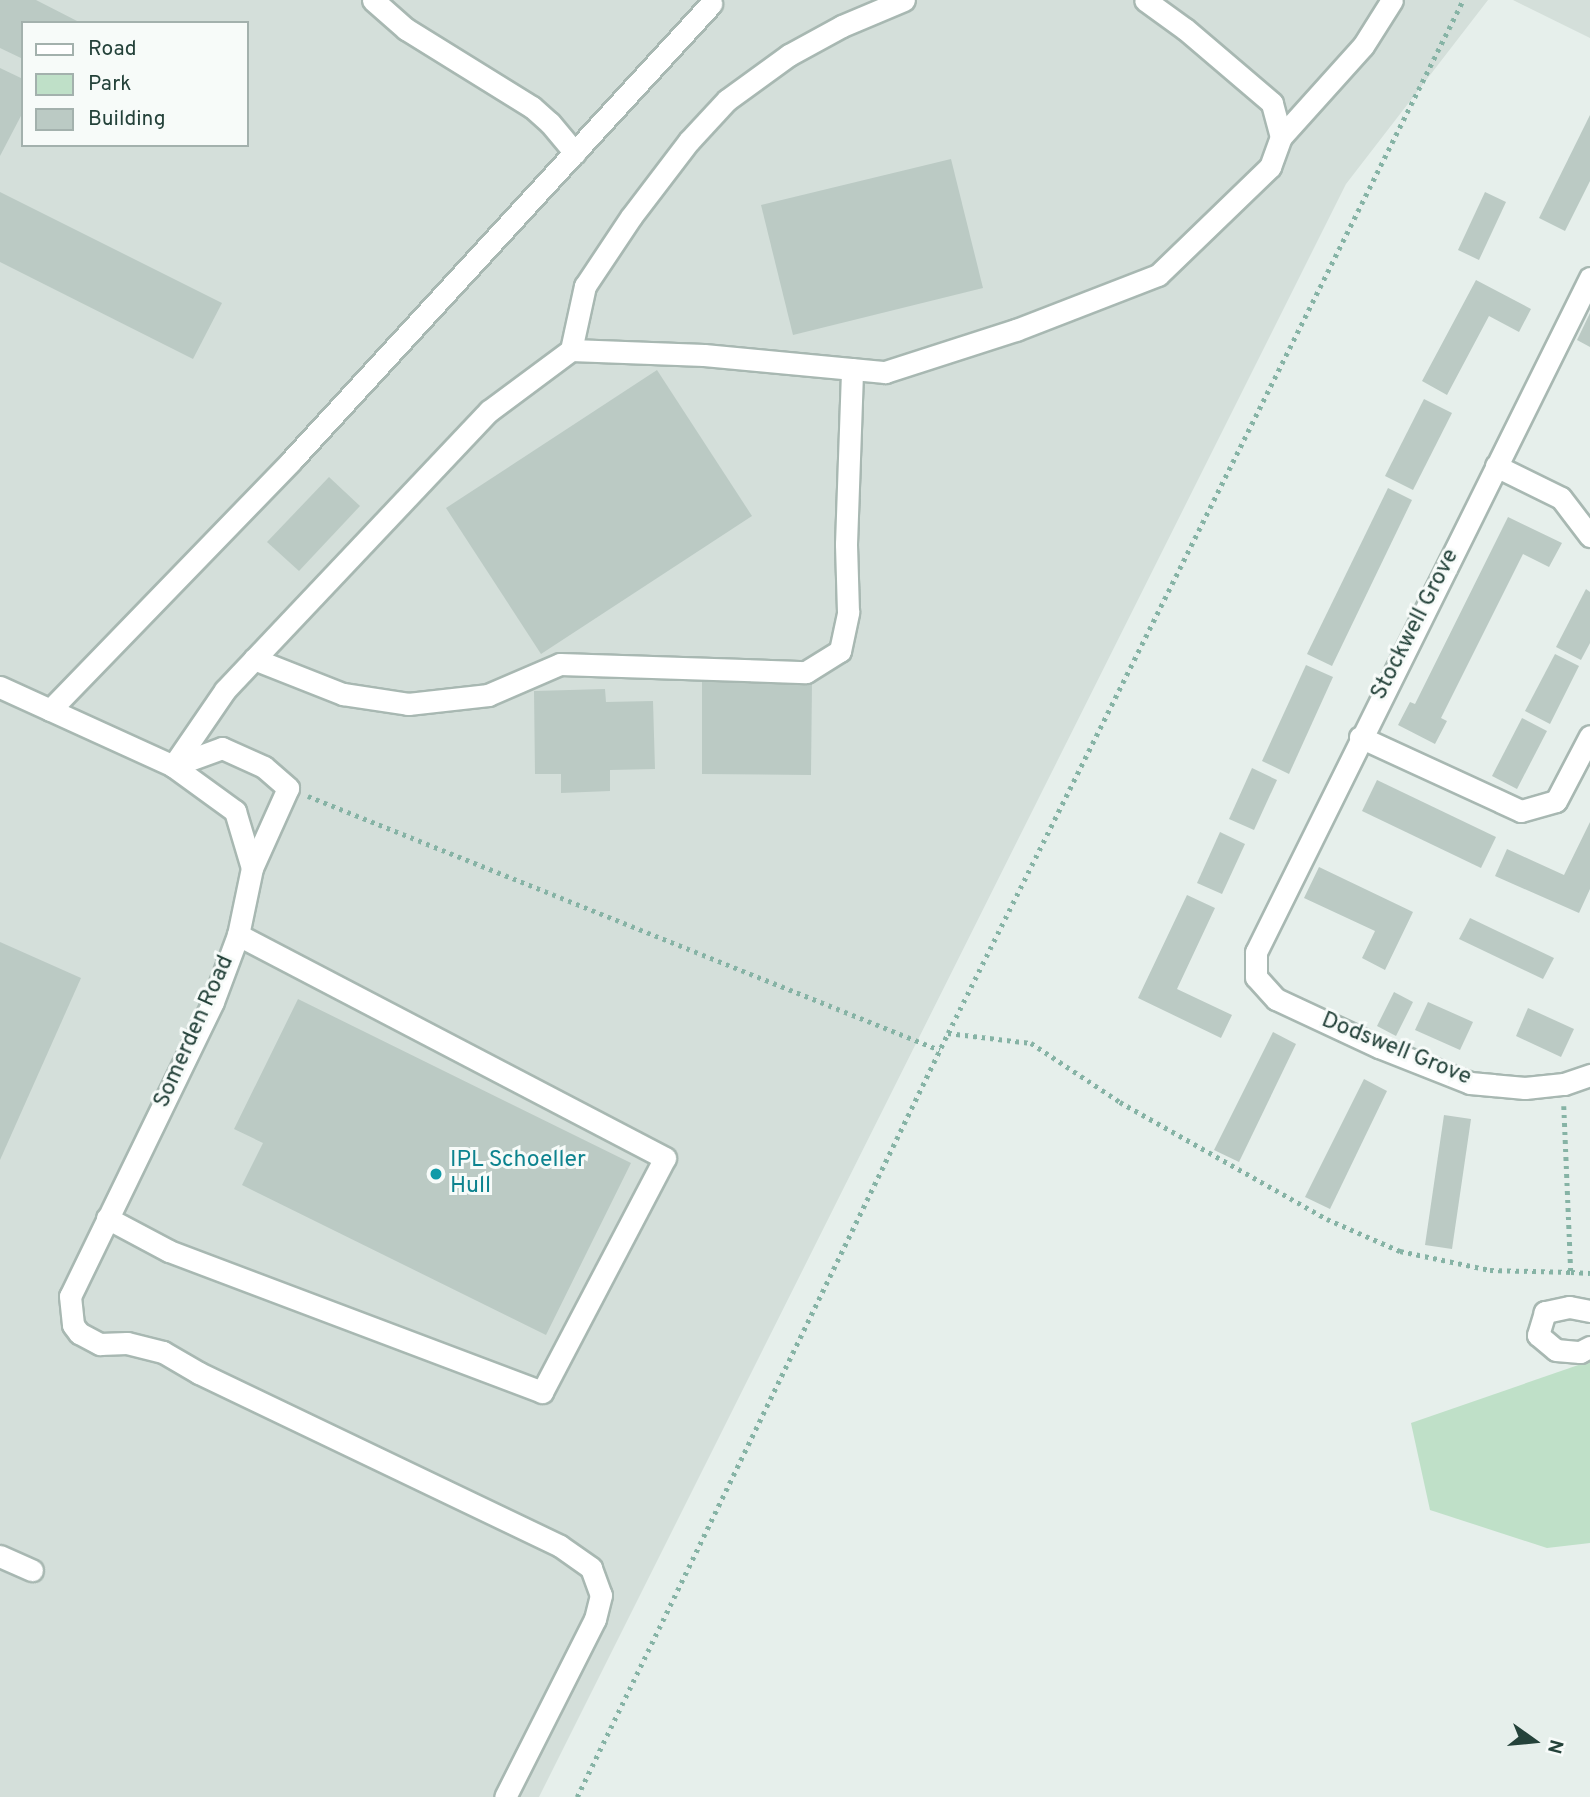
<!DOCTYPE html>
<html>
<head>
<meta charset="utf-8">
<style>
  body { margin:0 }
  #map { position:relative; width:1590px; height:1797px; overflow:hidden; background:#e6efeb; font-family:Overpass,sans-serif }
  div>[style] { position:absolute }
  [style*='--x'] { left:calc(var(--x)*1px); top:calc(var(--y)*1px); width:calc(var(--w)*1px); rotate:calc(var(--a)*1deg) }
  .built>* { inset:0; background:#d4dfda }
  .green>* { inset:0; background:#bfe0c8 }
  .building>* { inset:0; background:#bbcac4 }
  .path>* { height:4.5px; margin-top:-2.25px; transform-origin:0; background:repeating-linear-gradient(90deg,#86b3a5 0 3.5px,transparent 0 8.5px) }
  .roads { filter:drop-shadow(2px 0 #a8b8b2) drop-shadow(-2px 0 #a8b8b2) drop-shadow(0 2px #a8b8b2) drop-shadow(0 -2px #a8b8b2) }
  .minor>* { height:21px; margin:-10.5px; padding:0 10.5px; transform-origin:10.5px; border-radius:10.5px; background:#fff }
  .dots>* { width:19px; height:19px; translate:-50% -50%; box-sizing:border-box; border:4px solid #f7fbf9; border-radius:50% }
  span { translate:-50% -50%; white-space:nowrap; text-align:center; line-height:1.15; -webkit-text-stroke:6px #f7fbf9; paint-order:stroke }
  .street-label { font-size:23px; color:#24423a }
  .culture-label { font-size:23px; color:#0d838f }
  .left { translate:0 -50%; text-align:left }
  .legend { position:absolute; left:21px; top:21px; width:228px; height:126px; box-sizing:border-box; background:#f7fbf9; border:2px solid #a3b1ad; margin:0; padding:9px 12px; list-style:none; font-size:21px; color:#24423a }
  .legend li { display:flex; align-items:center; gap:14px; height:35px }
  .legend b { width:35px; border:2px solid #a3b1ad }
  .north { position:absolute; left:1499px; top:1706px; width:70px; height:70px; -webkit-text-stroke:5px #f7fbf9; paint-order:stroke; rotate:105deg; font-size:19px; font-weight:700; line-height:28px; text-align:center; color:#24423a }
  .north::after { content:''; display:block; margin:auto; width:24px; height:32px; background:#24423a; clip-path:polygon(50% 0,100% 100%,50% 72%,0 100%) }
</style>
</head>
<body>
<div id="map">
  <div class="built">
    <div style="clip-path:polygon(evenodd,0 0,1488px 0,1346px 184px,539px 1797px,0 1797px,0 0,23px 23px,247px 23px,247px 145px,23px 145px,23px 23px)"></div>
    <div style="clip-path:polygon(1513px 0,1590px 0,1590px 38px)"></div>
  </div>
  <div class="green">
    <div style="clip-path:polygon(1590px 1361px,1590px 1543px,1547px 1548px,1430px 1510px,1411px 1423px)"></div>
  </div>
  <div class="building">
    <div style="clip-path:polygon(0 0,36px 0,81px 23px,23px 23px,23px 59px,0 48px)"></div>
    <div style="clip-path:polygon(0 68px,23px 79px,23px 112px,0 156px)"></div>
    <div style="clip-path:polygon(1590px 115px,1590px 181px,1565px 231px,1539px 218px)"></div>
    <div style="clip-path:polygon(951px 159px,983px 288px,793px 335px,761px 205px)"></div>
    <div style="clip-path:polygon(0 192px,222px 303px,193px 359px,0 262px)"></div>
    <div style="clip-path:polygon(1485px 192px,1506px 202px,1479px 260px,1458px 250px)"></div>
    <div style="clip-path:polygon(1476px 280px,1531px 309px,1519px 332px,1489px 316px,1447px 395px,1422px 381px)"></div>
    <div style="clip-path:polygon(1590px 313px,1590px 347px,1577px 340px)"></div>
    <div style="clip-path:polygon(657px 370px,752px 516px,541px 654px,446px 508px)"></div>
    <div style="clip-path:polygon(1424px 399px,1452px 413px,1413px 490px,1385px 476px)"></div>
    <div style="clip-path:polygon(329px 477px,360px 506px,299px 571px,267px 542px)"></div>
    <div style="clip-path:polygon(1388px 488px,1412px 500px,1332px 666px,1307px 654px)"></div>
    <div style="clip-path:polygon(1508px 517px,1562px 543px,1549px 567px,1523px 554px,1441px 718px,1447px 721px,1435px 744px,1398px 725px,1410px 702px,1415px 704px)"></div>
    <div style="clip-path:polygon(1586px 589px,1590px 592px,1590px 643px,1581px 660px,1556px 647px)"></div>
    <div style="clip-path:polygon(1555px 654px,1579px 666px,1550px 724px,1525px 711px)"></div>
    <div style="clip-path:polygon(1306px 665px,1333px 677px,1289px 774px,1262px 761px)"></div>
    <div style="clip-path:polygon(702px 681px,812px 682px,811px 775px,702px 774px)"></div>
    <div style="clip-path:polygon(605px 689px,606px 702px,653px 701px,655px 769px,610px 770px,610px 791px,561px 793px,561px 774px,535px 774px,534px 691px)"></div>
    <div style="clip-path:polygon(1522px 718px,1547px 731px,1517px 789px,1492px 776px)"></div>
    <div style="clip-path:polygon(1252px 768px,1277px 780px,1254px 830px,1229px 819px)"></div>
    <div style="clip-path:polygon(1377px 780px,1496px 837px,1481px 868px,1362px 811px)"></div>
    <div style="clip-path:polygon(1590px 822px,1590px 889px,1579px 913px,1495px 876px,1507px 849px,1564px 875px)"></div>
    <div style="clip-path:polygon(1220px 832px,1245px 844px,1222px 894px,1197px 883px)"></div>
    <div style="clip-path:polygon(1319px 867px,1413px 912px,1385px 970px,1362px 958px,1375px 931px,1304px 898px)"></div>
    <div style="clip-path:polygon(1187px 895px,1215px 908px,1177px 989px,1232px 1015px,1221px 1038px,1138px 998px)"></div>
    <div style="clip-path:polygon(1470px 918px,1554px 958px,1543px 979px,1459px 939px)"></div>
    <div style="clip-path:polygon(0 942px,81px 978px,0 1160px)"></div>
    <div style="clip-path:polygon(1394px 992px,1413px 1002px,1396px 1036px,1377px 1026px)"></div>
    <div style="clip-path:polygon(298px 999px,631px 1163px,546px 1335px,242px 1185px,263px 1143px,234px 1129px)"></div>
    <div style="clip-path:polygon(1428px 1002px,1473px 1022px,1460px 1050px,1415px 1030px)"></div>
    <div style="clip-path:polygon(1528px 1008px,1574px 1029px,1561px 1057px,1516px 1036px)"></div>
    <div style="clip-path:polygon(1273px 1032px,1296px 1044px,1239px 1162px,1214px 1150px)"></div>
    <div style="clip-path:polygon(1364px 1079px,1387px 1091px,1330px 1209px,1305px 1197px)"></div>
    <div style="clip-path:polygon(1444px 1115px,1471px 1119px,1452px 1249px,1425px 1245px)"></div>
  </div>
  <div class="path">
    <div style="--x:308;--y:796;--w:681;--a:21.9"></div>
    <div style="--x:948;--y:1033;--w:84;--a:6.9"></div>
    <div style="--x:1031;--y:1043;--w:107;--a:33.5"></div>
    <div style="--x:1120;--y:1102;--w:238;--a:29.5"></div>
    <div style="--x:1327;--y:1219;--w:80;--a:23.7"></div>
    <div style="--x:1400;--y:1251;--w:92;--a:11.9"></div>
    <div style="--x:1490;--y:1270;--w:81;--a:1.4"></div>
    <div style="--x:1564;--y:1106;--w:166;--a:87.6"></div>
    <div style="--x:1571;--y:1272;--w:19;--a:3"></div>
    <div style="--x:577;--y:1797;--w:849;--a:-64.1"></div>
    <div style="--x:948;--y:1033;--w:1154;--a:-63.5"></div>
  </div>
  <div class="roads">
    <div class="minor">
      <div style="--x:373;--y:0;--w:44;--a:41.3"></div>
      <div style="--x:406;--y:29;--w:148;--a:31.8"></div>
      <div style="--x:532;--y:107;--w:24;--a:42"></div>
      <div style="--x:550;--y:123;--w:39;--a:50"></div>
      <div style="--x:1281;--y:137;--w:122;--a:-48"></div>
      <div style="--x:1363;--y:46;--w:54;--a:-57.8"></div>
      <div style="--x:1590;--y:278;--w:752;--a:116.36"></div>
      <div style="--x:1256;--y:952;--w:25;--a:90"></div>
      <div style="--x:1256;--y:977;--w:30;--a:48"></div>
      <div style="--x:1276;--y:999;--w:114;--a:25"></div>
      <div style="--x:1379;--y:1047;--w:98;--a:21.6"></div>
      <div style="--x:1470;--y:1083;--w:55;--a:5.2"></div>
      <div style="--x:1525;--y:1088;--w:39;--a:-6"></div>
      <div style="--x:1564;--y:1084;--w:28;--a:-19"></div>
      <div style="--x:571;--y:350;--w:66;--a:-77.7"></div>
      <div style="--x:585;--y:286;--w:83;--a:-56.3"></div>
      <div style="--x:631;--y:217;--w:96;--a:-52.7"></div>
      <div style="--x:689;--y:141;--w:56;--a:-47.2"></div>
      <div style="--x:727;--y:100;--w:77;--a:-36"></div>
      <div style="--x:789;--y:55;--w:60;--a:-28.7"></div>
      <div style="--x:842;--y:26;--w:67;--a:-22.8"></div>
      <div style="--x:1496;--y:466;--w:72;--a:26.2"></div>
      <div style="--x:1561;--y:498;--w:48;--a:52.7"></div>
      <div style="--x:254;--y:659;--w:96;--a:21.5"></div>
      <div style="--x:343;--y:694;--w:66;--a:8.7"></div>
      <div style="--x:408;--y:704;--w:81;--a:-6.4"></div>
      <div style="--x:488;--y:695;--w:78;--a:-23.3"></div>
      <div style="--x:560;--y:664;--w:246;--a:1.9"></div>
      <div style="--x:806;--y:672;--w:40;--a:-32"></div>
      <div style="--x:840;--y:651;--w:40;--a:-78"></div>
      <div style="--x:848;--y:612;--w:68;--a:-91.7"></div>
      <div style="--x:846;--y:544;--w:175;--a:-88"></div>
      <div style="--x:0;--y:687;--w:190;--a:24.5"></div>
      <div style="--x:173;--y:766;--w:77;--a:36"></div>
      <div style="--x:235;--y:811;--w:59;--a:73.4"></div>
      <div style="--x:252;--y:868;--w:68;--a:101.8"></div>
      <div style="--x:238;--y:935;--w:72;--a:110.5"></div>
      <div style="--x:213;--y:1002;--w:327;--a:115.9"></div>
      <div style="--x:70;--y:1296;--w:29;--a:84"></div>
      <div style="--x:73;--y:1325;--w:10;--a:53"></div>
      <div style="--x:79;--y:1333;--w:24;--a:28"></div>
      <div style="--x:100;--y:1344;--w:27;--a:-2"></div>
      <div style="--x:127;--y:1343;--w:37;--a:14"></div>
      <div style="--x:163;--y:1352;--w:42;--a:30.3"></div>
      <div style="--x:199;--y:1373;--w:400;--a:25.6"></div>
      <div style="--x:560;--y:1546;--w:38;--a:35"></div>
      <div style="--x:591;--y:1568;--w:29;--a:70"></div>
      <div style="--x:601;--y:1595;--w:25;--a:104"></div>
      <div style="--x:595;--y:1619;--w:199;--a:116.8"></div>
      <div style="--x:50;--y:710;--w:347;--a:-45.9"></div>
      <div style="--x:291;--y:461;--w:621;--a:-47.42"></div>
      <div style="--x:1360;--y:737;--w:177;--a:24.7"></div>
      <div style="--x:1521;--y:811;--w:36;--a:-16"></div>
      <div style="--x:1556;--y:801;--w:73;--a:-62.4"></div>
      <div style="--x:173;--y:766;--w:92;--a:-55.6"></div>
      <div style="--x:225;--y:690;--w:384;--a:-46.6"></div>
      <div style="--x:489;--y:411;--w:102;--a:-36.6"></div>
      <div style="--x:571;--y:350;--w:133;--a:2.2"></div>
      <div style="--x:704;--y:355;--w:182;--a:5.4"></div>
      <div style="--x:885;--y:372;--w:138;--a:-17.8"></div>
      <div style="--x:1016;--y:330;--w:152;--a:-21.2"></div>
      <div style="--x:1158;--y:275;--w:156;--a:-44"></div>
      <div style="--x:1270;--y:167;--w:32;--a:-70"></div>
      <div style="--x:1281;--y:137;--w:35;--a:-105"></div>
      <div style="--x:1272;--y:103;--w:114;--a:-139.6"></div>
      <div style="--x:1185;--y:29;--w:49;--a:-144.1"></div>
      <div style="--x:173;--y:766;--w:52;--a:-20.2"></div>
      <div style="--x:222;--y:748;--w:46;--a:24.3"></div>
      <div style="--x:264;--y:767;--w:32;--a:41"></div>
      <div style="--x:288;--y:788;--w:88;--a:114.2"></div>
      <div style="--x:107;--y:1218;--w:70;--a:28"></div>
      <div style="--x:169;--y:1251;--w:399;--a:20.7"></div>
      <div style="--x:542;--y:1392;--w:264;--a:-62.3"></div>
      <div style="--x:665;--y:1158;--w:482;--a:-152.4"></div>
      <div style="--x:1590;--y:1311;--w:21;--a:-169"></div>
      <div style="--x:1569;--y:1307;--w:25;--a:168"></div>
      <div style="--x:1545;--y:1312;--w:24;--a:107"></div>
      <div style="--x:1538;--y:1335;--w:23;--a:40"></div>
      <div style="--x:1556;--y:1350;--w:24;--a:5"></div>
      <div style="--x:1580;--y:1352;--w:11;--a:-27"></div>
      <div style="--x:0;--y:1556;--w:35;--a:24"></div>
    </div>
  </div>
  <div class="dots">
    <div style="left:436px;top:1174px;background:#0f9aa8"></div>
  </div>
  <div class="street-label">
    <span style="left:1416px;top:625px;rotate:-63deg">Stockwell Grove</span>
    <span style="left:195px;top:1032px;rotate:-66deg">Somerden Road</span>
    <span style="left:1396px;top:1050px;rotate:22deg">Dodswell Grove</span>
  </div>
  <div class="culture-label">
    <span class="left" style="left:450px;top:1174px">IPL Schoeller<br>Hull</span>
  </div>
  <ul class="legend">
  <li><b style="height:9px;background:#fff"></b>Road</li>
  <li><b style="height:19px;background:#bfe0c8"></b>Park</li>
  <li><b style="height:19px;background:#bbcac4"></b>Building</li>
  </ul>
  <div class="north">N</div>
</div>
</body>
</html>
